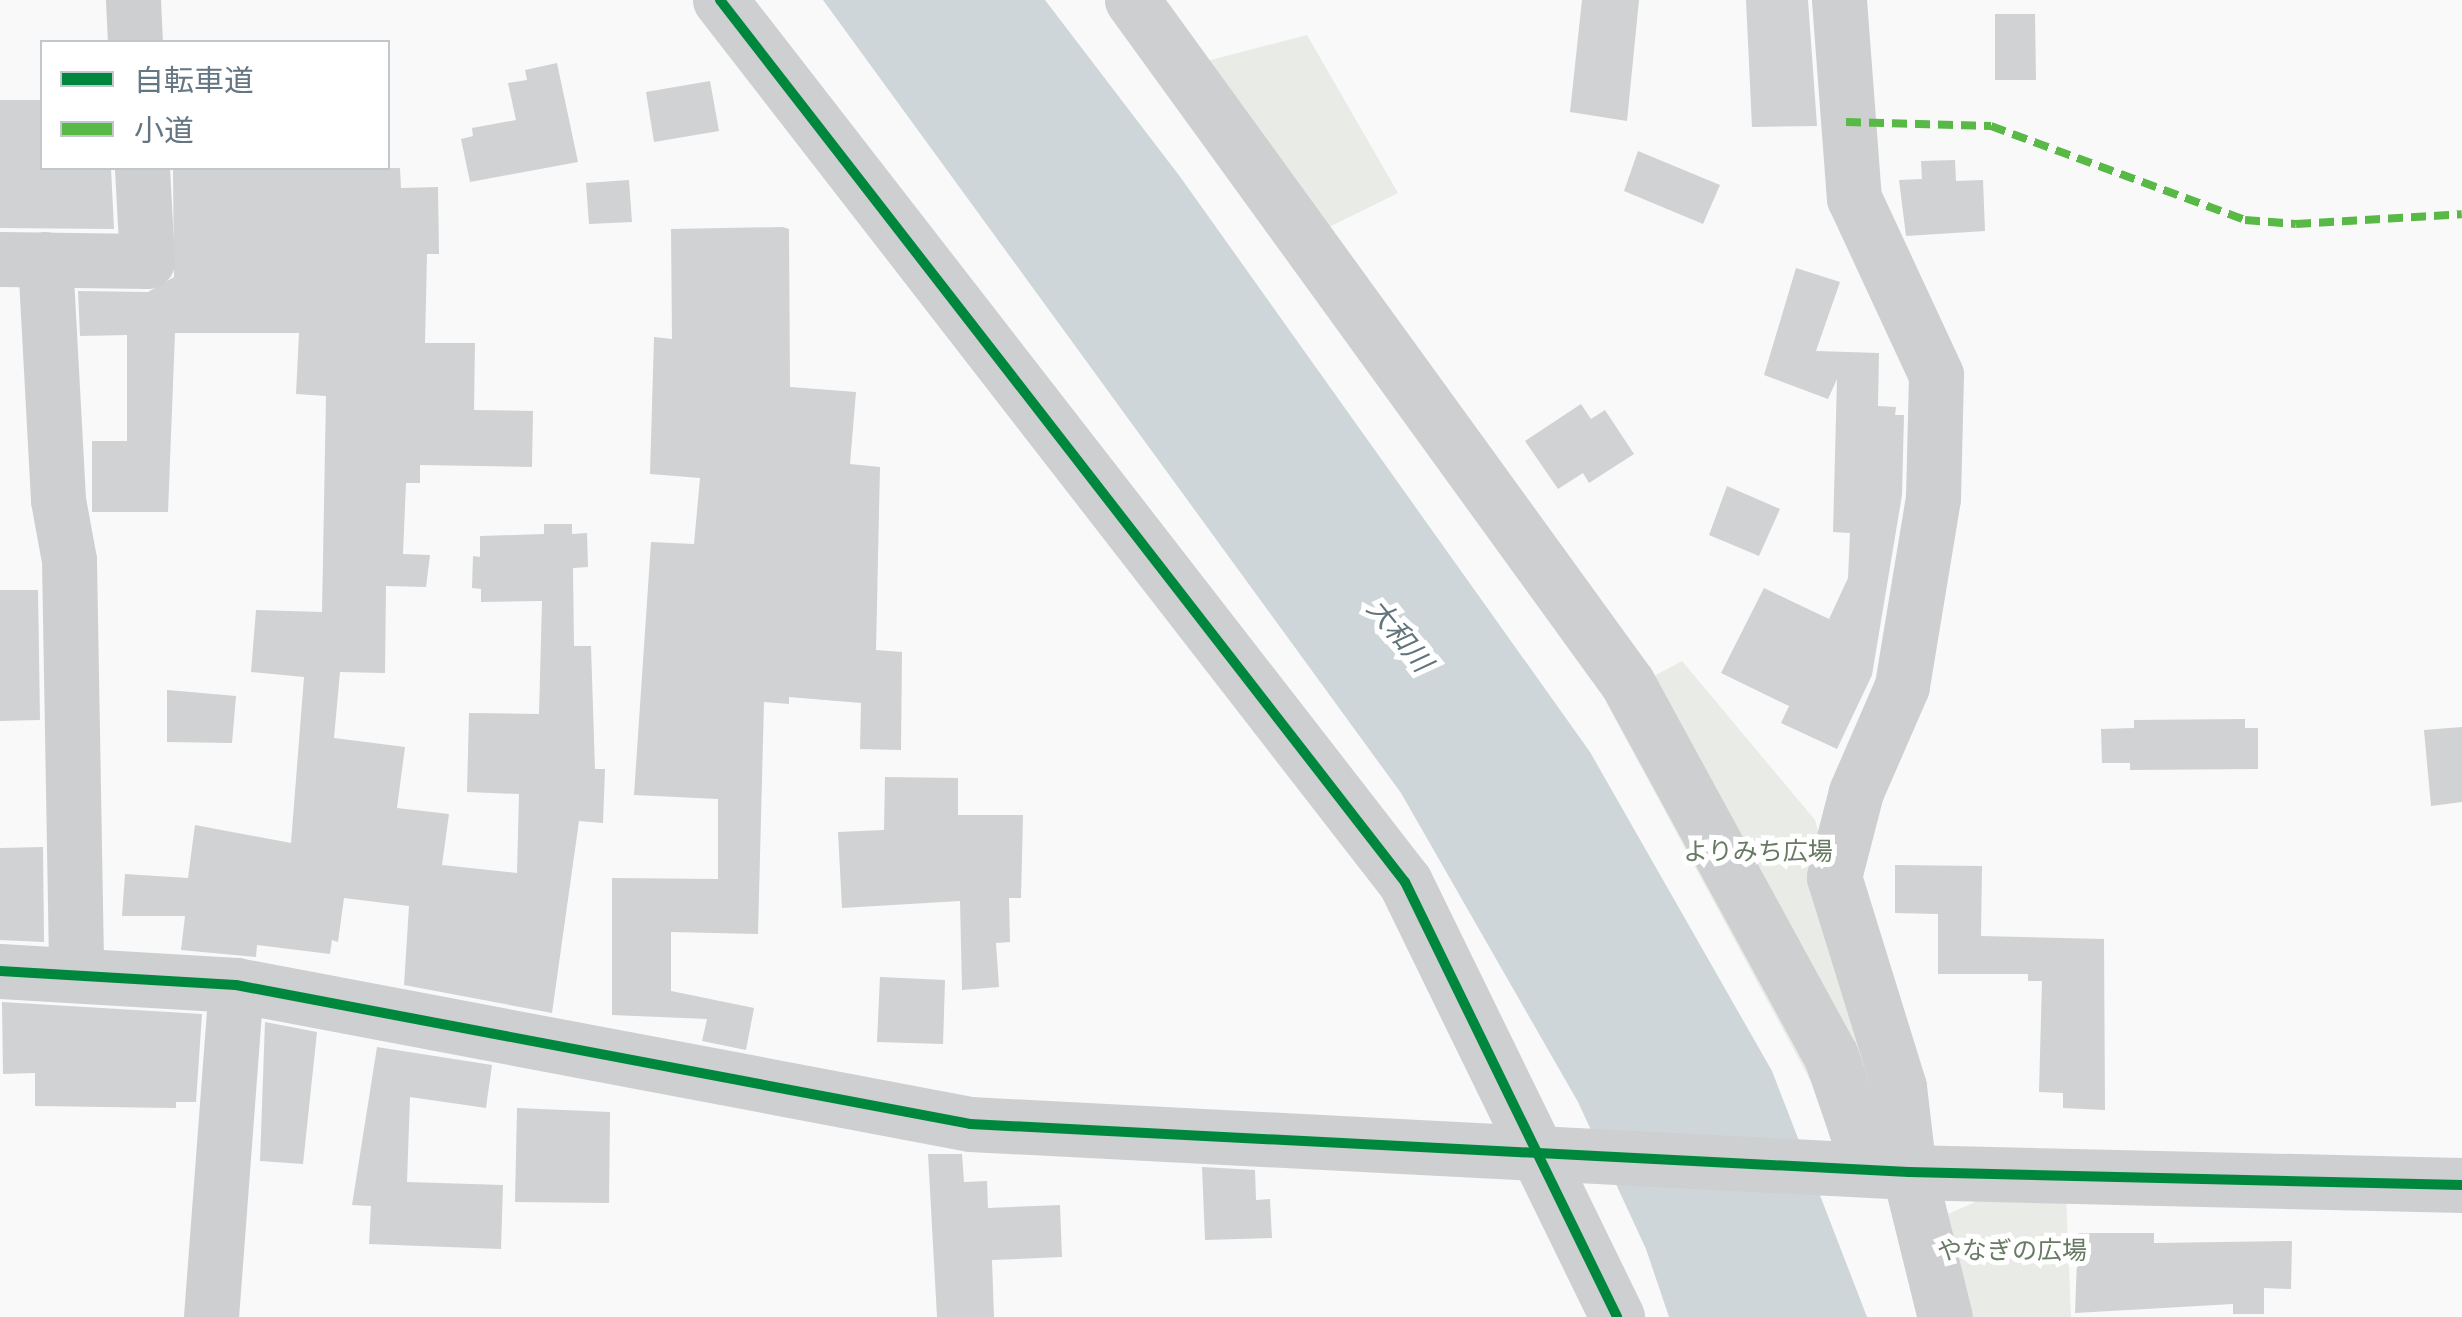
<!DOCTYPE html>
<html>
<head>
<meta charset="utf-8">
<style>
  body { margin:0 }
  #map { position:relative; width:2462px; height:1317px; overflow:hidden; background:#f9f9f9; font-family:"Titillium Web","Noto Sans JP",sans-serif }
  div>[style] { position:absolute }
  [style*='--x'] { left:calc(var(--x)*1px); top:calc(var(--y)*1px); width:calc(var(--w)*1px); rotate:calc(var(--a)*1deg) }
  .green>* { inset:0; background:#e8ebe6 }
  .water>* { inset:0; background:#ced6d9 }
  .building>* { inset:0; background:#d0d2d3 }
  .minor>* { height:55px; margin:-27.5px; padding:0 27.5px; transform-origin:27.5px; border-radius:27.5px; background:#cecfd0 }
  .quiet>* { height:8px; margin-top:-4px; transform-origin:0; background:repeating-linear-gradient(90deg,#58b947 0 15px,transparent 0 23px) }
  .cycleway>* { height:10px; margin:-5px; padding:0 5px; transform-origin:5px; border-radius:5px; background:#00873e }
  span { translate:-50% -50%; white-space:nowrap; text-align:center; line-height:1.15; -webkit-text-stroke:10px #fff; paint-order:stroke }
  .park-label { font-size:25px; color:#687a64 }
  .water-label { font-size:28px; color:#60757c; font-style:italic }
  .legend { position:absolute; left:40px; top:40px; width:350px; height:130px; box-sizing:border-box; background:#fff; border:2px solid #c1c8cd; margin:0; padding:12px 18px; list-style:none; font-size:30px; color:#657683 }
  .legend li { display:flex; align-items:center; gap:20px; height:50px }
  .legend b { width:50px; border:2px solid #c1c8cd }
</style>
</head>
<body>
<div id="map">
  <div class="green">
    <div style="clip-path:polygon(1307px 35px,1398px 193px,1311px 236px,1188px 66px)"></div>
    <div style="clip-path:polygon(1682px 661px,1815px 820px,1880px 1060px,1873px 1070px,1816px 1091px,1606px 702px)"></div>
    <div style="clip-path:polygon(2066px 1193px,2071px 1317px,1967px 1317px,1948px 1214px,1982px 1199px)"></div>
  </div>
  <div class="water">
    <div style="clip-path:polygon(823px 0,1045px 0,1181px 178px,1590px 752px,1772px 1071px,1867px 1317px,1669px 1317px,1646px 1249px,1578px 1102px,1401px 793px)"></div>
  </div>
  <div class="building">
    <div style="clip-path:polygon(1582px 0,1639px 0,1627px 121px,1570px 112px)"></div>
    <div style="clip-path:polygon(1746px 0,1808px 0,1817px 126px,1752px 127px)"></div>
    <div style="clip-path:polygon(1995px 14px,2035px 14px,2036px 80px,1995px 80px)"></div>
    <div style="clip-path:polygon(557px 63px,578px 162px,470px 182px,461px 139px,473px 136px,472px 128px,516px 120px,508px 83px,527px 80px,525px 70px)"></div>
    <div style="clip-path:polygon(710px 81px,719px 131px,654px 142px,646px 92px)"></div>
    <div style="clip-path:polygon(0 100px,42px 100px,42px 168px,111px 168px,114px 229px,0 228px)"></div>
    <div style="clip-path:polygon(1638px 151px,1720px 185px,1703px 224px,1624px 191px)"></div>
    <div style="clip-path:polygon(1955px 160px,1956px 181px,1983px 180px,1985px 231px,1906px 236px,1899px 180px,1922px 179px,1921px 161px)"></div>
    <div style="clip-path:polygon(173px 168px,400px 168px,401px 188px,438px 187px,439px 254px,427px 254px,425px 343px,475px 343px,474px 410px,533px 411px,532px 467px,420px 465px,420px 483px,406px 483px,403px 554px,430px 555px,426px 587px,386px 586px,385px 673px,340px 672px,334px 738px,405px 747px,397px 808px,449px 814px,442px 865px,517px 873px,519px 794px,467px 792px,469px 713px,539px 714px,542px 601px,481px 602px,481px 589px,472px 588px,473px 556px,480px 557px,480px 536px,544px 534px,544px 524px,572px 524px,572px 534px,587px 533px,588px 567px,573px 568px,574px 646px,591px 646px,595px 769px,605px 769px,603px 823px,579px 821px,552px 1013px,404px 985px,409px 906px,344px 898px,338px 942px,332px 940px,330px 954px,257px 945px,256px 957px,181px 950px,185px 916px,122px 916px,125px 874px,188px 878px,195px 825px,291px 843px,304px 677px,251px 672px,256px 610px,322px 612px,326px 396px,296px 394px,299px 333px,175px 333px,168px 512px,92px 512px,92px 441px,127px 441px,127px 335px,80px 336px,78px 291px,148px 292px,174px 277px)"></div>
    <div style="clip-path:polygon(629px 180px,632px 222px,589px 224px,586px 183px)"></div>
    <div style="clip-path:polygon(783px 227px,789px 229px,790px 387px,856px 392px,850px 464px,880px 467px,876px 650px,902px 652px,901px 750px,860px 749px,861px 703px,789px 697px,789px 704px,764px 702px,758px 934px,671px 932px,671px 991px,754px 1008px,746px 1050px,702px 1041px,707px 1019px,612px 1015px,612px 878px,718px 879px,718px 799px,634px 795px,651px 542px,694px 544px,700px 478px,650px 474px,654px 337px,672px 339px,671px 229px)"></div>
    <div style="clip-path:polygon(1796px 268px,1840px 282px,1816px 351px,1879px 353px,1878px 406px,1896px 407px,1895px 415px,1904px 415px,1902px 495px,1872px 675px,1837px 749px,1781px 723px,1789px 706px,1721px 673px,1764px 588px,1829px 619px,1848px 578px,1850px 533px,1833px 532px,1837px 379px,1828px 399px,1764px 375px)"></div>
    <div style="clip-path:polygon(1581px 404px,1591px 419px,1605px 410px,1634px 454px,1589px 483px,1583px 473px,1558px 489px,1525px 441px)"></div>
    <div style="clip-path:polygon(1727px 486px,1780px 509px,1759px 556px,1709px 535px)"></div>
    <div style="clip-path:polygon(0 590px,38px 590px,40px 720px,0 721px)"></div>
    <div style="clip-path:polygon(167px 690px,236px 696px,232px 743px,167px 742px)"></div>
    <div style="clip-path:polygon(2245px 719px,2245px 728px,2258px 728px,2258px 769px,2130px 770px,2130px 763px,2102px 763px,2101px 729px,2134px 728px,2134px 720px)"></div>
    <div style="clip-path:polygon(2462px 727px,2462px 802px,2431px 806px,2424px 730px)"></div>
    <div style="clip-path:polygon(885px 777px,958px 778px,958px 815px,1023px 815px,1021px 898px,1009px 898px,1010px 942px,996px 943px,999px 987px,962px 990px,960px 901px,842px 908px,838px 832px,884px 830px)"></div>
    <div style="clip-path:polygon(43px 847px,44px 942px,0 940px,0 848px)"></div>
    <div style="clip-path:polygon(1895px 865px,1982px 866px,1981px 936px,2104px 939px,2105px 1110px,2063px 1108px,2063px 1093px,2039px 1092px,2042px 981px,2028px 981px,2028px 974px,1938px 974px,1938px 914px,1895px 913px)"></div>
    <div style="clip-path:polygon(880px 977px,945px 980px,943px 1044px,877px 1042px)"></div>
    <div style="clip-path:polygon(2px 1002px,202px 1014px,196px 1102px,176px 1102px,176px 1108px,35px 1106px,35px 1073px,3px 1074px)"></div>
    <div style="clip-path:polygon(265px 1022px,317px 1032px,303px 1164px,260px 1161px)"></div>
    <div style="clip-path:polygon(377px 1047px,492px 1065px,486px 1108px,410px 1097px,407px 1182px,503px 1185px,501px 1249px,369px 1244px,371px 1206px,352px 1205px)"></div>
    <div style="clip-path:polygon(517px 1108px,610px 1112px,609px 1203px,515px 1202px)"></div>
    <div style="clip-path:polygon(928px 1154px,962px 1154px,964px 1182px,987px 1181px,988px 1208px,1060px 1205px,1062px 1257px,992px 1260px,994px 1317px,937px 1317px)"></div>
    <div style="clip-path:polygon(1202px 1167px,1255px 1170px,1256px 1200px,1270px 1199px,1272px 1238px,1205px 1240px)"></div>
    <div style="clip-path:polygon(2078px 1233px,2154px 1233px,2154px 1243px,2292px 1241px,2291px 1289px,2264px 1288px,2264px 1314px,2233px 1314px,2233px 1304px,2075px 1313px)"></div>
  </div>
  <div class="minor">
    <div style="--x:133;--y:0;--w:42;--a:87.3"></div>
    <div style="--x:720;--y:0;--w:1117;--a:52.17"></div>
    <div style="--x:1405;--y:882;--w:484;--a:64"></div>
    <div style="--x:1132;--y:0;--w:845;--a:54.05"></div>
    <div style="--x:1628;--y:684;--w:424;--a:61.4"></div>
    <div style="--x:1831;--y:1056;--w:77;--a:71.1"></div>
    <div style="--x:1856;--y:1129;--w:68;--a:39.1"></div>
    <div style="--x:1839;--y:0;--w:199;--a:85.7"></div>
    <div style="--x:1854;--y:198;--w:195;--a:65.1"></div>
    <div style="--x:1936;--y:375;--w:123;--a:91.4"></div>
    <div style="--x:1933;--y:498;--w:191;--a:99.4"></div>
    <div style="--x:1902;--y:686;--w:116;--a:113.5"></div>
    <div style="--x:1856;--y:792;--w:88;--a:104.5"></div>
    <div style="--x:1834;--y:877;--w:220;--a:72.8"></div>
    <div style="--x:1899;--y:1087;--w:86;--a:83.3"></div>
    <div style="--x:1909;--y:1172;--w:149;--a:76.1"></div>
    <div style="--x:0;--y:259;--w:147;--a:0.8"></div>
    <div style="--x:147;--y:261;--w:93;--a:-93.1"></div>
    <div style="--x:45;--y:259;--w:241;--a:86.9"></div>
    <div style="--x:58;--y:500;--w:61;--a:79.6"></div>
    <div style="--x:69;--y:560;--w:411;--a:89"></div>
    <div style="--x:0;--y:971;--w:236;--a:3.4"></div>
    <div style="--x:236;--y:985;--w:747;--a:10.72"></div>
    <div style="--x:970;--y:1124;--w:940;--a:2.93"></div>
    <div style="--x:1909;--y:1172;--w:553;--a:1.35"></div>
    <div style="--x:211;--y:1317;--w:333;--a:-85.7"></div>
  </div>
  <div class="quiet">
    <div style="--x:1846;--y:122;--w:145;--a:1.6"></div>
    <div style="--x:1991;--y:126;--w:271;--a:20.3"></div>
    <div style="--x:2245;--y:220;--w:51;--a:4.5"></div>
    <div style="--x:2296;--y:224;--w:166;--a:-3.4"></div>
  </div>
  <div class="cycleway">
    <div style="--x:720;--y:0;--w:1117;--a:52.17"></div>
    <div style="--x:1405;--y:882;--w:484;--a:64"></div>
    <div style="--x:0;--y:971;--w:236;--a:3.4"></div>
    <div style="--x:236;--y:985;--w:747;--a:10.72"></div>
    <div style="--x:970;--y:1124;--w:940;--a:2.93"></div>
    <div style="--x:1909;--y:1172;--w:553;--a:1.35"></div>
  </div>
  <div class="park-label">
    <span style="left:1758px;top:851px">よりみち広場</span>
    <span style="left:2012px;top:1250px">やなぎの広場</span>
  </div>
  <div class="water-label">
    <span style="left:1400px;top:635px;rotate:51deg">大和川</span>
  </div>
  <ul class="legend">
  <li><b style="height:12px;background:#00873e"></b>自転車道</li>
  <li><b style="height:12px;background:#58b947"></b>小道</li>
  </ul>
</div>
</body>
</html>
